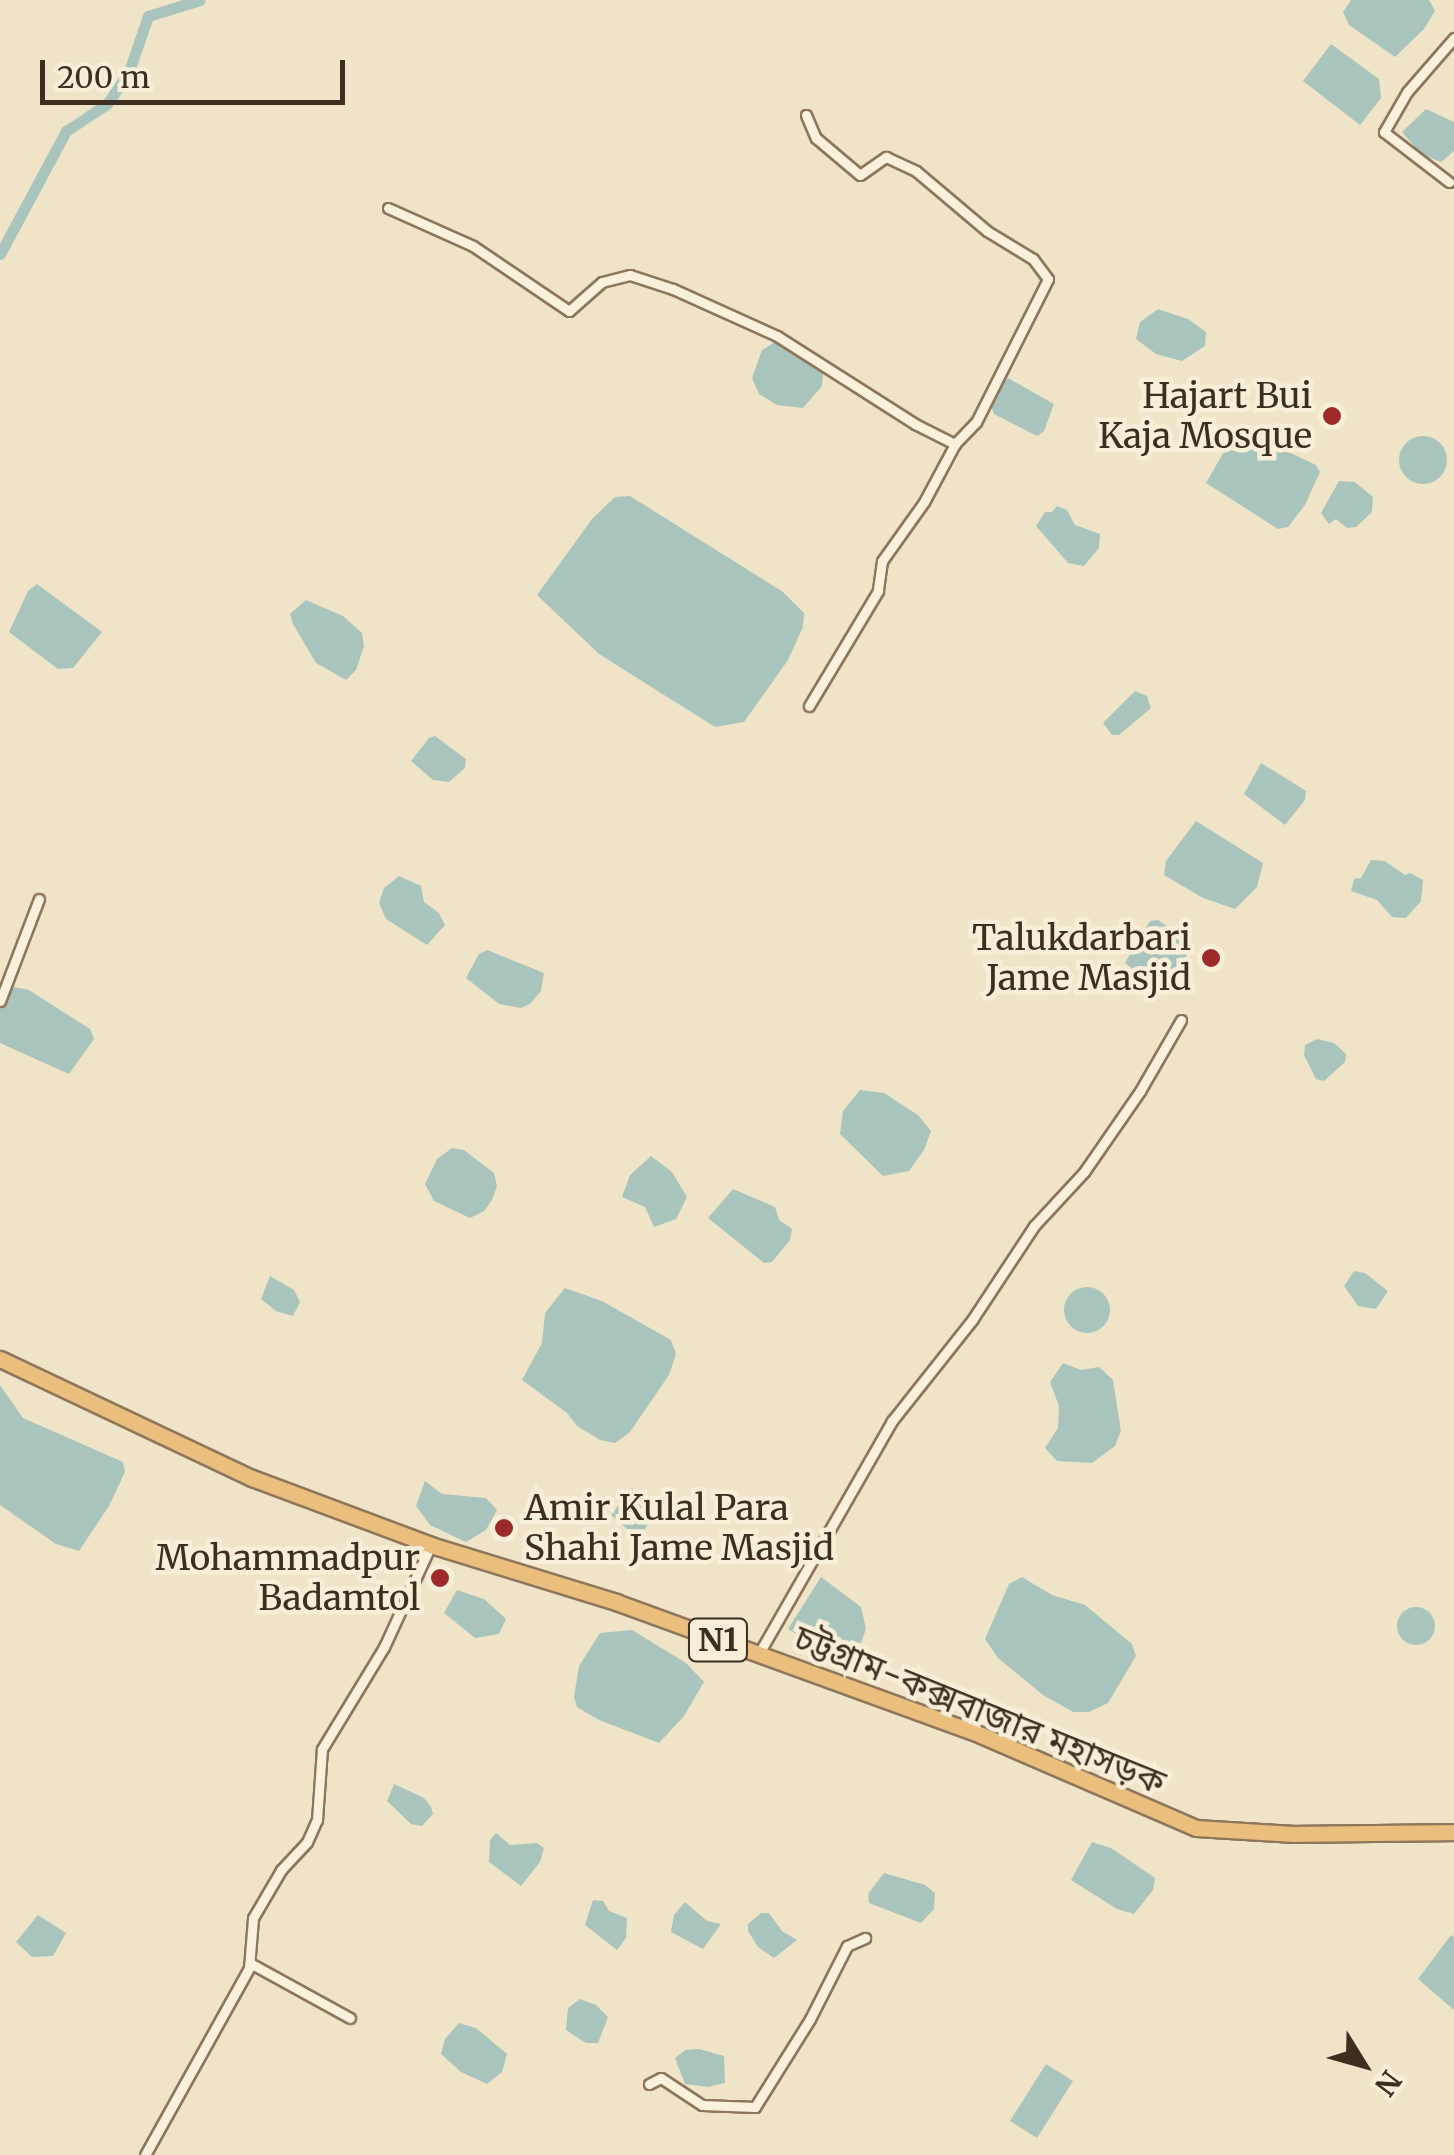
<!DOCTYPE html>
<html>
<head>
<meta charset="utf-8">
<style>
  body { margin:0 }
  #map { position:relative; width:1454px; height:2155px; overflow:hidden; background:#f0e4c8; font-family:Merriweather,"Noto Sans Bengali",serif }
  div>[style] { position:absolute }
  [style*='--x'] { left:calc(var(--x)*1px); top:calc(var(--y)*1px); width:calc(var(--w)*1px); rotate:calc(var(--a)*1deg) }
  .water>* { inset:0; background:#a9c4bc }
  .round { border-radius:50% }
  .canal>* { height:11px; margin:-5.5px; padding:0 5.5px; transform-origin:5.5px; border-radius:5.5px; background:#a9c4bc }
  .roads { filter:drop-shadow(2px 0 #8d765c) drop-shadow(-2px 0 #8d765c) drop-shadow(0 2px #8d765c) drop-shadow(0 -2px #8d765c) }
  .minor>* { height:9px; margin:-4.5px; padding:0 4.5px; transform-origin:4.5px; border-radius:4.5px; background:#faf1dc }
  .trunk>* { height:15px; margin:-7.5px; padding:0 7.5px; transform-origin:7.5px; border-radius:7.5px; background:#eabe7c }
  .dots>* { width:28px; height:28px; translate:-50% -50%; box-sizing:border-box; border:5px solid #f7eed8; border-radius:50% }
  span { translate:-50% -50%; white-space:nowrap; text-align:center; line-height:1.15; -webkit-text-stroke:9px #f7eed8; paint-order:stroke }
  .shield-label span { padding:2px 8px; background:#f7eed8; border:2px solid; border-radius:8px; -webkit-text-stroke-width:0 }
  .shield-label { font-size:32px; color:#3d2e20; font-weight:700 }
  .poi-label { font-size:35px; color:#3d2e20 }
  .right { translate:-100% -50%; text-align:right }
  .left { translate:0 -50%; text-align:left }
  .street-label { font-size:35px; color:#3d2e20 }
  .north { position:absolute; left:1314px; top:2015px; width:100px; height:100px; -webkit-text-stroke:8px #f7eed8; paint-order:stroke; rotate:127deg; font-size:28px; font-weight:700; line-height:40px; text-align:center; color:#3d2e20 }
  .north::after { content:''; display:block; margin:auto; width:35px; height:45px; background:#3d2e20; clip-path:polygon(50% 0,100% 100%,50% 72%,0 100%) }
  .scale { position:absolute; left:40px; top:60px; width:305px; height:45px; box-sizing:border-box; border:5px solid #3d2e20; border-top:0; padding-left:12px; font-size:30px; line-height:35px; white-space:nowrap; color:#3d2e20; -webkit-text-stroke:8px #f7eed8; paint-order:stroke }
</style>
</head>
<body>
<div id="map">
  <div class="water">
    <div style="clip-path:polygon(1351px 0,1429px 0,1435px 11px,1424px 29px,1395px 57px,1349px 25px,1343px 12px)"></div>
    <div style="clip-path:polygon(1331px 44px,1379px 79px,1381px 98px,1360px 125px,1303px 81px)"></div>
    <div style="clip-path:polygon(1426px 109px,1454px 122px,1454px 151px,1441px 162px,1421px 154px,1402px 132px)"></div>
    <div style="clip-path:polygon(1158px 309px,1188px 319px,1206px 332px,1205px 346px,1182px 361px,1156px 354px,1136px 339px,1140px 322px)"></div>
    <div style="clip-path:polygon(775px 342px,823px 374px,822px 386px,803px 408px,777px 405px,759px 394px,752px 378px,762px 350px)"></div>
    <div style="clip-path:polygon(1008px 378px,1054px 404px,1044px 431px,1037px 436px,994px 414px,990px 404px,998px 387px)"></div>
    <div style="clip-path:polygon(1248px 433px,1316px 465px,1320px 472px,1305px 505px,1288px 527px,1278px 529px,1206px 483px,1233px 436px)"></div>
    <div class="round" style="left:1399px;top:436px;width:48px;height:48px"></div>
    <div style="clip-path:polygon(1339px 481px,1355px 482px,1373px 497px,1372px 512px,1356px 527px,1347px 528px,1336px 519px,1329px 524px,1321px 513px)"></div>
    <div style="clip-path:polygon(630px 496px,783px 592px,804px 613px,803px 627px,788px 660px,744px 722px,715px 727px,599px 654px,537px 595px,592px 519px,615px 497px)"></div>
    <div style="clip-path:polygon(1057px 506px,1067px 510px,1075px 525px,1100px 534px,1099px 548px,1084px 566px,1068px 563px,1036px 526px,1045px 512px,1052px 512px)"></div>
    <div style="clip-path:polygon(37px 584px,102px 632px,73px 668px,58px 669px,9px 632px,28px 591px)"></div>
    <div style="clip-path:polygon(306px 600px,343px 616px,362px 633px,364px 646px,356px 670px,346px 680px,316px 663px,293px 624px,290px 614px)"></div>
    <div style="clip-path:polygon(1135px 691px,1147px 696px,1151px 708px,1119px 735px,1112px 735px,1103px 723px)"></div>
    <div style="clip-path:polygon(435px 736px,466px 759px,465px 768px,449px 782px,433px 780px,411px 761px,429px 738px)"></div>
    <div style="clip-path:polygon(1261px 763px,1306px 791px,1305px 800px,1285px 825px,1244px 794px)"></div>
    <div style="clip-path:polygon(1196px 821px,1263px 863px,1257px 887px,1235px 909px,1203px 898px,1164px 875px,1166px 861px)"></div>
    <div style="clip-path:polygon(1371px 860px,1385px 861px,1405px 875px,1410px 873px,1423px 880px,1421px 901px,1406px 918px,1392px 917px,1377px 900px,1351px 891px,1354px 879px,1361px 878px)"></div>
    <div style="clip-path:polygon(399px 876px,421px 886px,424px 902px,439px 913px,445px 925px,427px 945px,386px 919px,379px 903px,384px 888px)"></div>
    <div style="clip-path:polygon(1158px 920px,1192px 943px,1172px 988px,1150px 982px,1125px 963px,1150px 921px)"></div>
    <div style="clip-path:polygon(487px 950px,544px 973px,541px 991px,530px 1004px,521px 1008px,499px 1004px,466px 978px,479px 954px)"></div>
    <div style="clip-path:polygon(14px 987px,29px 990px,90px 1029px,94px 1039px,69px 1074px,0 1043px,0 1009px)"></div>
    <div style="clip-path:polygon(1317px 1039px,1334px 1043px,1346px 1054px,1345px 1062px,1324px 1081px,1316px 1079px,1304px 1055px,1305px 1045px)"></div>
    <div style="clip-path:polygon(860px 1090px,884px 1093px,918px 1115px,931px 1131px,924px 1150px,909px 1171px,883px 1176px,840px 1134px,843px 1111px)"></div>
    <div style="clip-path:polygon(452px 1148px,464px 1150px,494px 1173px,497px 1186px,492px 1200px,484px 1211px,470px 1218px,434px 1201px,425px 1184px,437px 1159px)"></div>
    <div style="clip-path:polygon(651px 1156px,672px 1172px,687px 1197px,676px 1219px,654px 1227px,645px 1207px,622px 1197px,630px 1175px)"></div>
    <div style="clip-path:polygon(733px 1189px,775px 1207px,779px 1220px,792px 1229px,790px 1240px,772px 1262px,764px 1263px,708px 1218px)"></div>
    <div style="clip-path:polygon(1354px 1271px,1365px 1273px,1388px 1291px,1376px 1309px,1358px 1306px,1344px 1286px)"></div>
    <div style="clip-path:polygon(270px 1276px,294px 1290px,300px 1302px,293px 1316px,276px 1311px,261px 1299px)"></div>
    <div class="round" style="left:1064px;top:1287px;width:46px;height:46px"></div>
    <div style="clip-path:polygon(565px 1288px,602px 1301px,671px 1340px,676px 1354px,669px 1375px,630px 1432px,615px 1443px,600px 1440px,577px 1426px,567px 1413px,522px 1380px,542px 1343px,545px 1313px)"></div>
    <div style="clip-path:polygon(1063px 1363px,1081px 1370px,1099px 1367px,1113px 1380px,1121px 1431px,1115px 1446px,1092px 1463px,1057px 1461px,1045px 1448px,1058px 1428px,1059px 1406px,1050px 1382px)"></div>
    <div style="clip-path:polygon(0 1385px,23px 1418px,123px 1462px,125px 1472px,109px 1506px,79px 1551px,56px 1544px,0 1505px)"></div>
    <div style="clip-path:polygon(425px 1481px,442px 1494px,486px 1498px,497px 1510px,486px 1530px,466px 1542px,430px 1525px,416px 1506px)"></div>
    <div style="clip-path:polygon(632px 1488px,654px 1510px,645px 1530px,627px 1529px,611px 1515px)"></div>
    <div style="clip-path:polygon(821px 1577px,861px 1607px,866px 1629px,857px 1654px,839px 1658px,788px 1629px)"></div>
    <div style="clip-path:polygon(1022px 1577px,1052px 1595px,1085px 1605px,1132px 1644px,1136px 1656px,1108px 1703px,1089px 1712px,1073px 1712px,1043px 1695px,998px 1658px,985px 1639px,1009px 1584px)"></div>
    <div style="clip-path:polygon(457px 1590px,484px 1599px,506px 1619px,499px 1634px,475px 1638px,444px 1613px)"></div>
    <div class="round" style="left:1397px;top:1607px;width:38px;height:38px"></div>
    <div style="clip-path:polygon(632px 1630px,686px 1663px,704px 1682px,684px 1716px,659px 1743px,599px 1720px,577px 1707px,574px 1697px,579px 1666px,600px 1633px)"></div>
    <div style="clip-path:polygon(394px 1784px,424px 1798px,431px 1807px,433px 1814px,422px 1826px,411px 1824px,387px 1801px)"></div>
    <div style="clip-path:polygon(496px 1833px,510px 1845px,537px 1843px,544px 1848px,540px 1862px,521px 1886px,489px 1862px,490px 1840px)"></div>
    <div style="clip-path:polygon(1092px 1842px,1111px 1848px,1155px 1878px,1153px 1890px,1134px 1914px,1117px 1909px,1071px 1880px)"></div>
    <div style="clip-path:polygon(884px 1873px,925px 1885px,935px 1893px,934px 1909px,921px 1923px,869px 1903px,868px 1894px)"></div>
    <div style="clip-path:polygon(593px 1900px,603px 1901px,609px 1911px,627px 1918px,626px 1938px,617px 1950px,585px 1925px)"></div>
    <div style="clip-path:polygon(685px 1902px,707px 1921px,721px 1924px,703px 1949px,671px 1932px,674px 1915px)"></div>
    <div style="clip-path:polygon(761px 1913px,769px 1913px,782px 1931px,797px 1940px,774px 1958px,758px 1947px,748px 1931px,748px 1924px)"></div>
    <div style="clip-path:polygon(38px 1915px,66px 1933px,53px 1956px,32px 1957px,16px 1942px)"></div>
    <div style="clip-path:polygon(1451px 1935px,1454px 1937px,1454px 2010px,1418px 1979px)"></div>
    <div style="clip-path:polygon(580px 1999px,596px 2005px,608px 2017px,598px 2043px,586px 2043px,566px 2030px,568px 2008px)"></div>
    <div style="clip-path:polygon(459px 2023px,476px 2028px,507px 2054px,502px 2072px,487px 2084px,461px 2072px,441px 2054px,445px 2039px)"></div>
    <div style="clip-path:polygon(699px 2049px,724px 2056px,725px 2083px,708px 2087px,685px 2084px,675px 2058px,685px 2050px)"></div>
    <div style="clip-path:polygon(1046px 2064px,1073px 2081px,1037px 2138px,1010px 2121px)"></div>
  </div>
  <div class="canal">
    <div style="--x:0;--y:254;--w:140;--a:-61.8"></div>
    <div style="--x:66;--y:131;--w:49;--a:-33.4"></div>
    <div style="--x:107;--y:104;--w:40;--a:-56"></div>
    <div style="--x:129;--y:71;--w:58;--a:-70.9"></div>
    <div style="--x:148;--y:16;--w:54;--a:-17.1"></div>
  </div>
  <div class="roads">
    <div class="minor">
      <div style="--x:806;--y:115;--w:25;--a:67"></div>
      <div style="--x:816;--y:138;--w:57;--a:40.1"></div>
      <div style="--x:860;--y:175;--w:32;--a:-35"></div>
      <div style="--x:886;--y:157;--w:33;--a:25"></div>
      <div style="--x:916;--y:171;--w:93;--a:40.2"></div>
      <div style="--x:987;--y:231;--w:54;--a:31.3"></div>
      <div style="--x:1033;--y:259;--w:25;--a:53"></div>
      <div style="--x:1048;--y:279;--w:160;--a:116.7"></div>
      <div style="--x:976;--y:422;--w:30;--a:134"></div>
      <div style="--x:955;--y:444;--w:66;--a:118.1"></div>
      <div style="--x:924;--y:502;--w:72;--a:125.4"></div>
      <div style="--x:882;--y:561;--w:30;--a:98"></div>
      <div style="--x:878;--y:591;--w:134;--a:121"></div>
      <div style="--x:1449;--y:182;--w:82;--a:-142.4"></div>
      <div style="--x:1384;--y:132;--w:46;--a:-60.1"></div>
      <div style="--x:1407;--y:92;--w:72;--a:-49"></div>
      <div style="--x:388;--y:208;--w:93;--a:24.1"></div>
      <div style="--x:473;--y:246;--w:116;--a:34.1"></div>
      <div style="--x:569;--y:311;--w:44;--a:-41.3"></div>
      <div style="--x:602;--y:282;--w:29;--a:-14"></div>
      <div style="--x:630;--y:275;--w:45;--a:18"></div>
      <div style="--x:673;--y:289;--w:114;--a:24.3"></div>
      <div style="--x:777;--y:336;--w:164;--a:32.5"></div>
      <div style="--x:915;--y:424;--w:45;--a:26.6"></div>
      <div style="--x:0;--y:1001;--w:109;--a:-69.1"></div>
      <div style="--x:758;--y:1655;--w:270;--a:-60.2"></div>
      <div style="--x:892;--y:1421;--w:129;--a:-51.6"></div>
      <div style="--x:972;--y:1320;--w:113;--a:-56.6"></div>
      <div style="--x:1034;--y:1226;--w:74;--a:-47.2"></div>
      <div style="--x:1084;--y:1172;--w:98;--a:-55.3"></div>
      <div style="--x:1140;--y:1091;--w:82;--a:-60"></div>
      <div style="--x:250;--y:1963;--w:114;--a:28.8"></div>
      <div style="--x:649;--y:2084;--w:13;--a:-27"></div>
      <div style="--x:661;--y:2078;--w:49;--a:33.4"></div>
      <div style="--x:702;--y:2105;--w:53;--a:2.2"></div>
      <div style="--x:755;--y:2107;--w:104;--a:-58"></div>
      <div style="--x:810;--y:2019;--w:82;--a:-63.1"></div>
      <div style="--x:847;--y:1946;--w:20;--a:-24"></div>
      <div style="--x:145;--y:2155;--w:214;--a:-60.9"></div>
      <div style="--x:249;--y:1968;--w:50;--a:-85.4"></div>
      <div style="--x:253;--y:1918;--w:56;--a:-59.7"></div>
      <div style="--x:281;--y:1870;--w:38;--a:-47"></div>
      <div style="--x:307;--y:1842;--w:24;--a:-66"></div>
      <div style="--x:317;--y:1820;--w:71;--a:-86"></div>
      <div style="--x:322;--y:1749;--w:119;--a:-58.7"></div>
      <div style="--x:384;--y:1647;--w:112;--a:-65.3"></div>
    </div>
    <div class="trunk">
      <div style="--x:0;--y:1359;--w:279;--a:25.3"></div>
      <div style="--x:252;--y:1478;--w:191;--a:20.5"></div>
      <div style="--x:431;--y:1545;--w:194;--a:17.1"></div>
      <div style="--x:616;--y:1602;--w:388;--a:20"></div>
      <div style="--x:981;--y:1735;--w:234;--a:23.4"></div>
      <div style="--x:1196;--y:1828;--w:98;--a:3.5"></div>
      <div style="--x:1294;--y:1834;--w:160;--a:-0.7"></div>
    </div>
  </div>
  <div class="dots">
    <div style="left:1332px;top:416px;background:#9e2a2b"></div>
    <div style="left:1211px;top:958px;background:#9e2a2b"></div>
    <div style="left:504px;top:1528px;background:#9e2a2b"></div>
    <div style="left:440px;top:1578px;background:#9e2a2b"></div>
  </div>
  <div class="shield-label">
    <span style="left:718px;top:1640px">N1</span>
  </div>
  <div class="poi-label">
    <span class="right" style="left:1312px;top:416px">Hajart Bui<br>Kaja Mosque</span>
    <span class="right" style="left:1191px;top:958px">Talukdarbari<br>Jame Masjid</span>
    <span class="left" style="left:524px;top:1528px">Amir Kulal Para<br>Shahi Jame Masjid</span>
    <span class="right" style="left:420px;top:1578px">Mohammadpur<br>Badamtol</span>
  </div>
  <div class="street-label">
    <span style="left:980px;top:1710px;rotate:22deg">চট্টগ্রাম-কক্সবাজার মহাসড়ক</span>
  </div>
  <div class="north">N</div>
  <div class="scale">200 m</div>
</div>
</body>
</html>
